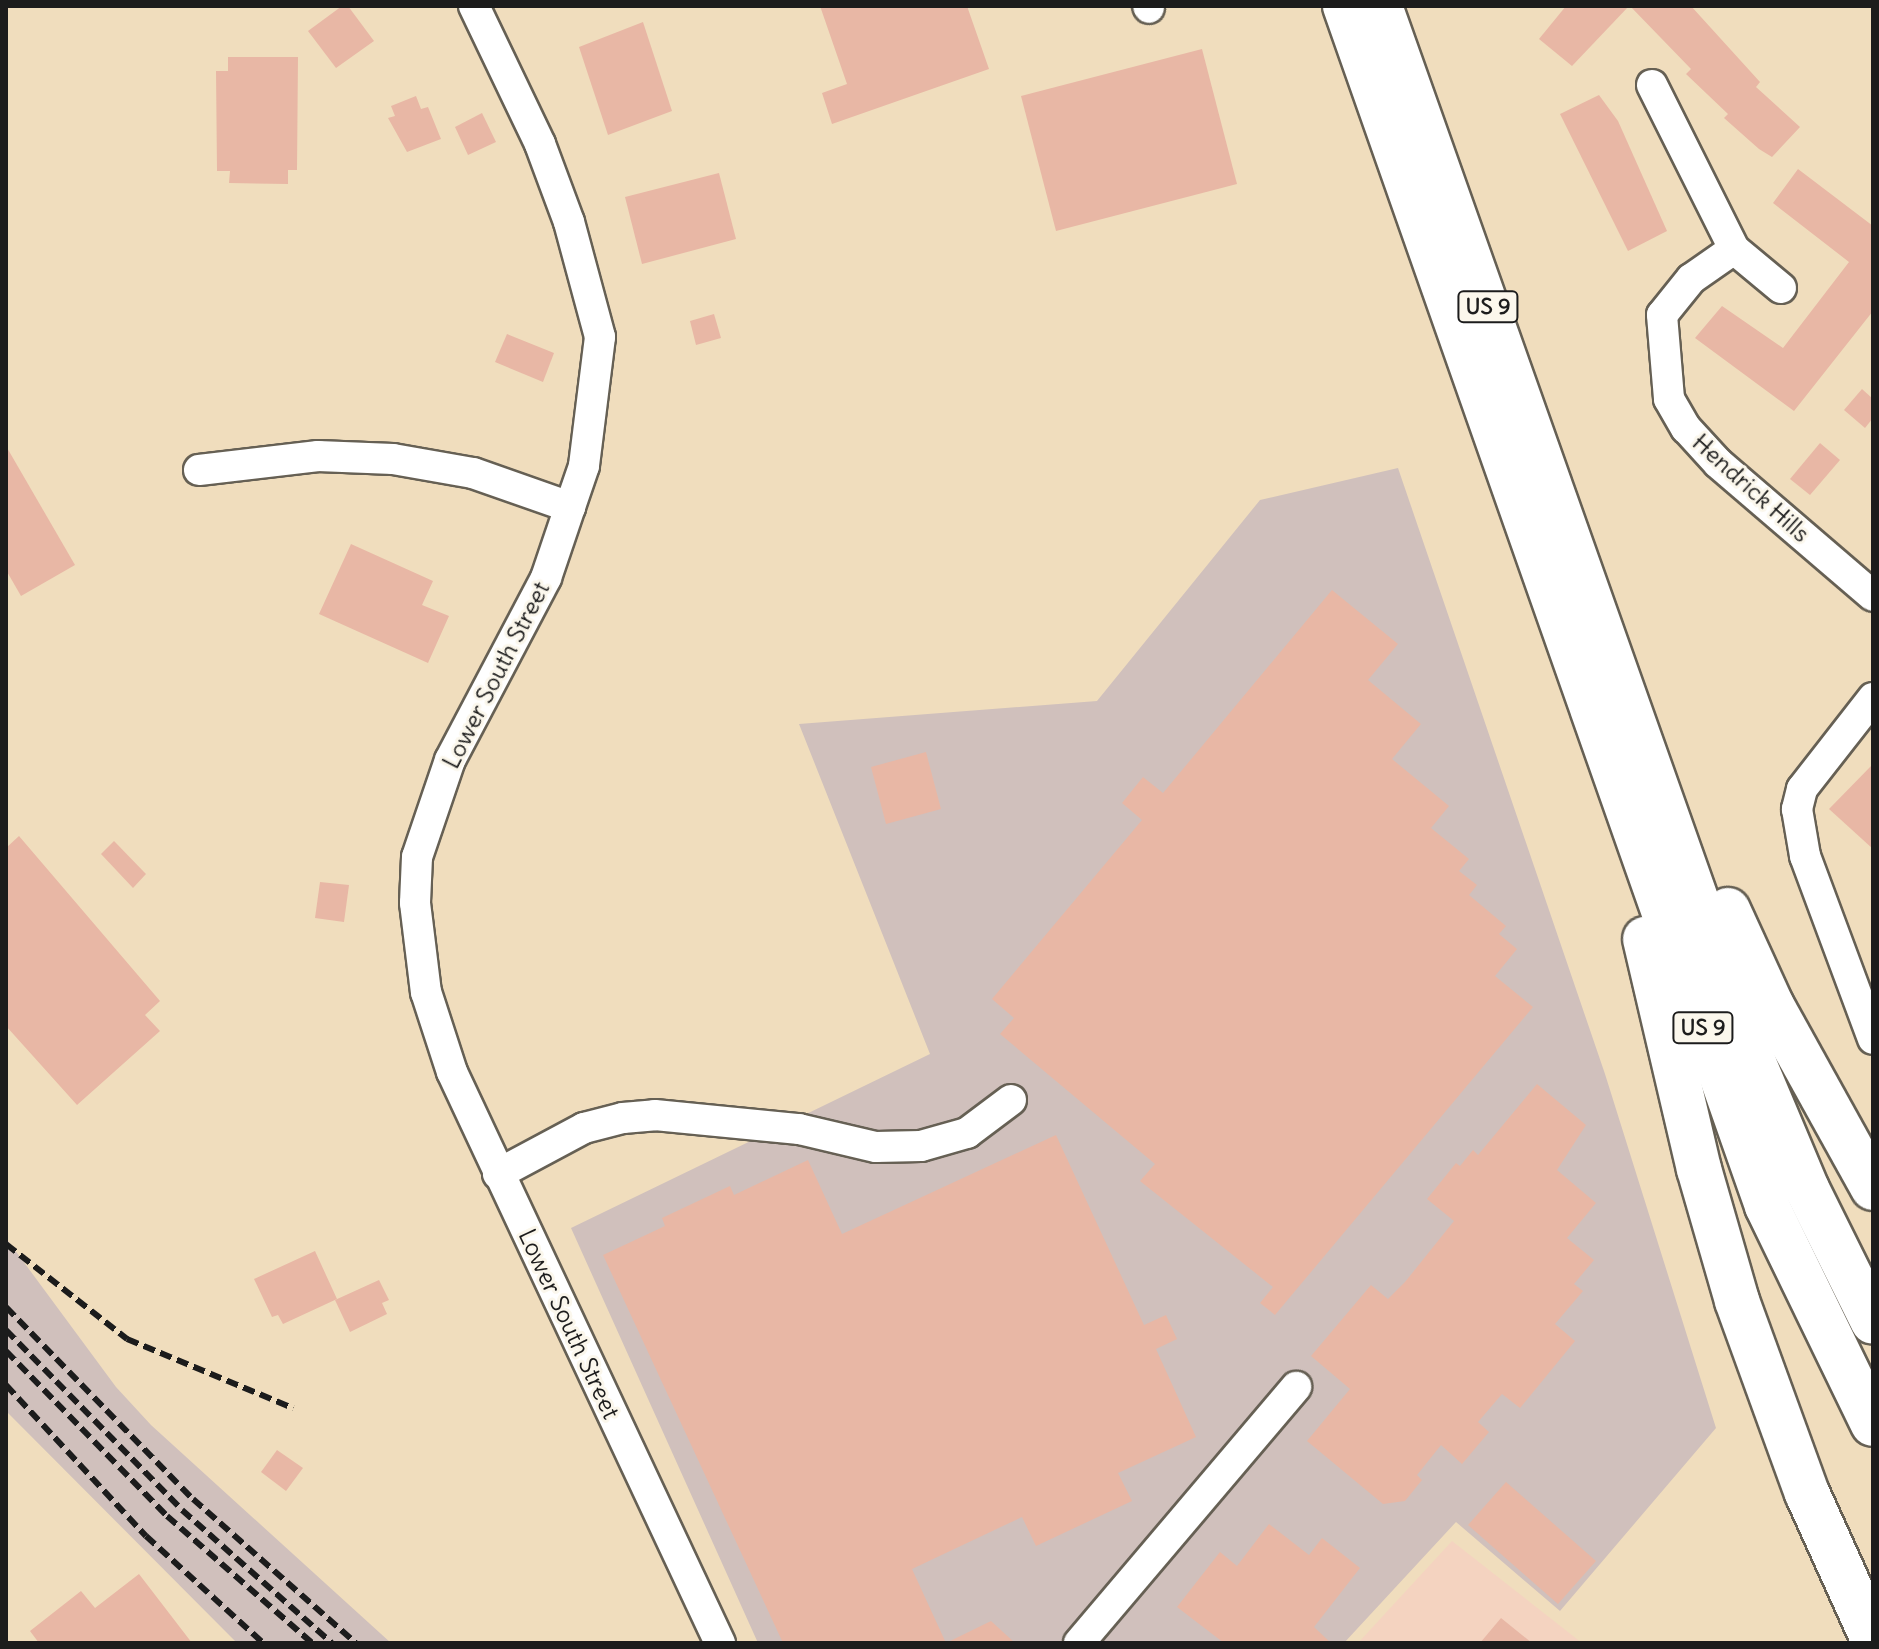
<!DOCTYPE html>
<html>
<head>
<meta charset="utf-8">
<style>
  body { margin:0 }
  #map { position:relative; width:1879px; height:1649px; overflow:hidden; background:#f0ddbd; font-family:Delius,sans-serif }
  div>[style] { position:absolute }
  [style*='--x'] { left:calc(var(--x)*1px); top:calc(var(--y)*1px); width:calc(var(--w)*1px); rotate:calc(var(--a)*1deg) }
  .built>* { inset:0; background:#f4d3c0 }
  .industrial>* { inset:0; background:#d0c0bc }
  .building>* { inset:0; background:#e8b7a5 }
  .roads { filter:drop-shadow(2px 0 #666054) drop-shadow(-2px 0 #666054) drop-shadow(0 2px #666054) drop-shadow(0 -2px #666054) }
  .minor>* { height:30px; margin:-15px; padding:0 15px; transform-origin:15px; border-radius:15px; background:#fff }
  .highway>* { height:44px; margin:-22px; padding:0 22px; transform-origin:22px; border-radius:22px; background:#fff }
  .rail>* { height:6px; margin-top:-3px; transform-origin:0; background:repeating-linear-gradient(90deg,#1c1c1c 0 12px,transparent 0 18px) }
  span { translate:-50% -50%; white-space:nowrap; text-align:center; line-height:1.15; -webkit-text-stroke:6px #fbf7ec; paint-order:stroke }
  .shield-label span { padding:2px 6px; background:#fbf7ec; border:2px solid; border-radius:6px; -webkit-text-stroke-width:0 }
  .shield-label { font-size:22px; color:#1c1c1c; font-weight:700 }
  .street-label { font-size:24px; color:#1c1c1c }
  .frame { position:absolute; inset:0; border:8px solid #1c1c1c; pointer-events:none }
</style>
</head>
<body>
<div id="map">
  <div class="built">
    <div style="clip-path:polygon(1452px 1541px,1582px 1643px,1358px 1643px)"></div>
  </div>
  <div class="industrial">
    <div style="clip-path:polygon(1398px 468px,1605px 1074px,1716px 1428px,1560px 1611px,1456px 1522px,1344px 1643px,758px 1643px,571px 1228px,930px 1054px,799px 724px,1097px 701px,1260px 500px)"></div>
    <div style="clip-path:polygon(6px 1238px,116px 1387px,151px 1425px,391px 1643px,237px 1643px,6px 1411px)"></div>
  </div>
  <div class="building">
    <div style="clip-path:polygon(342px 6px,348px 6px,374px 41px,336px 68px,308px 31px)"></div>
    <div style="clip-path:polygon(820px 6px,967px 6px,989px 69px,832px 124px,822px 93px,847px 84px)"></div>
    <div style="clip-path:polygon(1566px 6px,1629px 6px,1572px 66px,1539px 39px)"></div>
    <div style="clip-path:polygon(1630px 6px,1691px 6px,1760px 82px,1756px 87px,1800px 127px,1772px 157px,1759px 149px,1724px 118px,1728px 114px,1686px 74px,1691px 69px)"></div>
    <div style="clip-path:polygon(643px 22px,672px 111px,608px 135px,579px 47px)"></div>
    <div style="clip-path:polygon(1202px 49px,1237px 184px,1056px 231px,1021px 96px)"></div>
    <div style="clip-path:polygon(228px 57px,298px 57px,297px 170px,288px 170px,288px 184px,229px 183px,230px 171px,217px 171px,216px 71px,228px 71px)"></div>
    <div style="clip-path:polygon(1599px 95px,1618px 121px,1667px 231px,1628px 251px,1560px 114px)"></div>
    <div style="clip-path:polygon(416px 96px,421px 109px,428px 107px,441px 139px,407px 152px,388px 118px,395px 116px,391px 106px)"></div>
    <div style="clip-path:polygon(482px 113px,496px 142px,468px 155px,455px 127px)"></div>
    <div style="clip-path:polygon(1798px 169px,1873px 226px,1873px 311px,1794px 411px,1695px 338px,1722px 306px,1783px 348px,1849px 262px,1773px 203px)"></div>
    <div style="clip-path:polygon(719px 173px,736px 239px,642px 264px,625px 197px)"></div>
    <div style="clip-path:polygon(714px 314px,721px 338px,696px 345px,690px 321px)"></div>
    <div style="clip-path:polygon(507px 334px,554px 353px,543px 382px,495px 362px)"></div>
    <div style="clip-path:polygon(1862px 389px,1873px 399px,1873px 418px,1865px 428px,1844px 410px)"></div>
    <div style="clip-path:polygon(1820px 443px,1840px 460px,1810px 495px,1790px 479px)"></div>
    <div style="clip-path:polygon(6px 446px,75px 565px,21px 596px,6px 570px)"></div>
    <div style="clip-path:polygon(351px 544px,433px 581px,422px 605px,449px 616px,428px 663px,319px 614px)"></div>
    <div style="clip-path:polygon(1332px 590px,1398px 644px,1368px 680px,1421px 724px,1392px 759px,1449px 806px,1431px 828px,1469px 859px,1459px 871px,1477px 885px,1469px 895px,1506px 926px,1499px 934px,1517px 949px,1495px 976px,1533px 1007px,1275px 1315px,1260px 1303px,1273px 1287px,1140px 1181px,1155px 1164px,1000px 1034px,1014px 1018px,992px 999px,1142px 820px,1122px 803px,1143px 777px,1163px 793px)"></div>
    <div style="clip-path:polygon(926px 752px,941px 809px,886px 824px,871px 767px)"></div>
    <div style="clip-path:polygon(1873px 764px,1873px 849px,1829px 809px)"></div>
    <div style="clip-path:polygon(19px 836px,160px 1001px,145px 1015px,160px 1031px,77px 1105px,6px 1026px,6px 848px)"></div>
    <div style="clip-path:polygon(114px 841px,146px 874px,133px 888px,101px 854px)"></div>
    <div style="clip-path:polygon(320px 882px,349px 885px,344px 922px,315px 918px)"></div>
    <div style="clip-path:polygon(1537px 1084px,1586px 1125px,1557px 1170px,1596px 1203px,1567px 1238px,1594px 1260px,1574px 1284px,1583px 1291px,1555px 1324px,1575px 1341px,1520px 1408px,1502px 1394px,1478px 1422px,1489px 1432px,1462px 1464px,1441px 1445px,1417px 1475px,1422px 1480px,1405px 1501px,1383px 1504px,1307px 1441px,1350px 1389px,1311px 1356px,1371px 1285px,1388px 1299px,1405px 1282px,1454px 1221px,1427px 1199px,1456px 1163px,1460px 1166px,1473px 1150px,1478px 1155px)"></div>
    <div style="clip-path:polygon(1056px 1135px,1144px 1325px,1166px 1315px,1177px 1339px,1156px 1349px,1196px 1437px,1118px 1473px,1132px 1501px,1036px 1546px,1022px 1517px,912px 1569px,946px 1643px,991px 1621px,1015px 1643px,783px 1643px,603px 1255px,665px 1226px,662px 1218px,730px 1186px,734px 1195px,808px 1160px,842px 1234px)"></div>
    <div style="clip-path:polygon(315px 1251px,337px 1299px,283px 1324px,278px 1315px,272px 1317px,254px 1279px)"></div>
    <div style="clip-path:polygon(379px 1280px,389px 1300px,382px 1303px,387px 1314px,350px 1332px,335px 1300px)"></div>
    <div style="clip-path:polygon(277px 1450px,303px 1468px,286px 1491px,261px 1472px)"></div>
    <div style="clip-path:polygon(1506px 1482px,1596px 1561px,1558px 1604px,1468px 1525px)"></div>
    <div style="clip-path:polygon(1269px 1524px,1309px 1555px,1322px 1538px,1360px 1568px,1314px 1627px,1331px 1643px,1224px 1643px,1177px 1607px,1220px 1552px,1237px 1566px)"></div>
    <div style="clip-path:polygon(139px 1574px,192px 1643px,39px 1643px,30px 1631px,81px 1591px,95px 1608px)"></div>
    <div style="clip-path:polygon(1501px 1618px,1532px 1643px,1480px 1643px)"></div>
  </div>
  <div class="roads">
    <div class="minor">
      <div style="--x:474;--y:6;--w:153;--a:64.4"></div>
      <div style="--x:540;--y:144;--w:83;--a:69.6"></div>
      <div style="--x:569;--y:222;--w:119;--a:74.9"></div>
      <div style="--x:600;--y:337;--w:130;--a:97.1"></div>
      <div style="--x:584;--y:466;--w:43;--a:108.9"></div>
      <div style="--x:570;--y:507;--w:75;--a:108.7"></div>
      <div style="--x:546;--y:578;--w:206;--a:117.8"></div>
      <div style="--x:450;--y:760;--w:102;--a:108.8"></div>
      <div style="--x:417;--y:857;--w:46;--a:92.5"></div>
      <div style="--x:415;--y:903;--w:90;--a:83"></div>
      <div style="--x:426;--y:992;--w:84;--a:72"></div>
      <div style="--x:452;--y:1072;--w:631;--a:64.86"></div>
      <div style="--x:1148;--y:6;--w:2;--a:63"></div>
      <div style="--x:1652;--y:85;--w:183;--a:63.4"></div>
      <div style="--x:1734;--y:249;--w:61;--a:39.7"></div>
      <div style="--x:1734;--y:249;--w:52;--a:145.1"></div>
      <div style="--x:1691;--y:279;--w:46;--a:128.9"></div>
      <div style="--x:1662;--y:315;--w:84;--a:85.2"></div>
      <div style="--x:1669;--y:399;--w:34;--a:60"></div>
      <div style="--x:1686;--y:428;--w:47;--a:47.6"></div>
      <div style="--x:1718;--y:463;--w:204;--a:40.6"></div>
      <div style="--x:199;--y:470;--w:120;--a:-6.7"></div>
      <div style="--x:318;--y:456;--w:75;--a:2.3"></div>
      <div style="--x:393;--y:459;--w:81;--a:9.9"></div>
      <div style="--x:473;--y:473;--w:103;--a:19.3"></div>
      <div style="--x:1873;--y:698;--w:115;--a:128"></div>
      <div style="--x:1802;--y:789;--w:21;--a:104"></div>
      <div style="--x:1797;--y:809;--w:48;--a:80.3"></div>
      <div style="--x:1805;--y:856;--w:195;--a:69.6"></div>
      <div style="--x:498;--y:1174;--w:98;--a:-28.1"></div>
      <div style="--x:584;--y:1128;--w:40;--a:-14.4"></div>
      <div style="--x:623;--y:1118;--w:32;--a:-5"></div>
      <div style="--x:655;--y:1115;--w:145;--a:5.6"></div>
      <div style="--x:799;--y:1129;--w:79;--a:13.2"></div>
      <div style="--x:876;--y:1147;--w:45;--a:-1.3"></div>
      <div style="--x:921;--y:1146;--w:48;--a:-15.8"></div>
      <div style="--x:967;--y:1133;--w:55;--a:-36.9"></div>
      <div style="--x:1079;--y:1643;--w:336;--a:-49.7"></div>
    </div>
    <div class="highway">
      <div style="--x:1345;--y:6;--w:1272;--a:70.62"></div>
      <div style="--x:1767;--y:1206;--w:242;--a:64.1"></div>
      <div style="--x:1380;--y:6;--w:1121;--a:70.51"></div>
      <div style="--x:1754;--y:1063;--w:137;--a:67.2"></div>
      <div style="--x:1807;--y:1189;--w:148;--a:63.6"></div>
      <div style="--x:1728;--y:910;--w:106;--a:65.4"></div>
      <div style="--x:1772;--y:1006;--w:208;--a:61"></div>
      <div style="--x:1645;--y:939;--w:236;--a:76.8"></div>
      <div style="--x:1699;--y:1169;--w:137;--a:73.9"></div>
      <div style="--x:1737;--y:1301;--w:204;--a:70"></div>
      <div style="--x:1807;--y:1493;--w:160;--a:65.7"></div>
    </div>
  </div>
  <div class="rail">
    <div style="--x:6;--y:1244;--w:154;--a:38.1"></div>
    <div style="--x:127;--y:1339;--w:180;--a:22.6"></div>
    <div style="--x:6;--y:1307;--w:268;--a:45.8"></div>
    <div style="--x:193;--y:1499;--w:217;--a:41.5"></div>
    <div style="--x:6;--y:1330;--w:252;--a:45.6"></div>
    <div style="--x:182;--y:1510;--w:200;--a:41.6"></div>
    <div style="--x:6;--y:1351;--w:231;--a:45.7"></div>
    <div style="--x:167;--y:1516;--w:193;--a:41.2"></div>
    <div style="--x:6;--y:1385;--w:206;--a:47.2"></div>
    <div style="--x:146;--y:1536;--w:159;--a:42.4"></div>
  </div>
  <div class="shield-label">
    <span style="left:1488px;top:307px">US 9</span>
    <span style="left:1703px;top:1028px">US 9</span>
  </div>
  <div class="street-label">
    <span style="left:1751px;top:488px;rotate:42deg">Hendrick Hills</span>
    <span style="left:496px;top:675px;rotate:-63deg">Lower South Street</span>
    <span style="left:569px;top:1324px;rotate:65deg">Lower South Street</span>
  </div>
  <div class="frame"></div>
</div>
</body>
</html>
